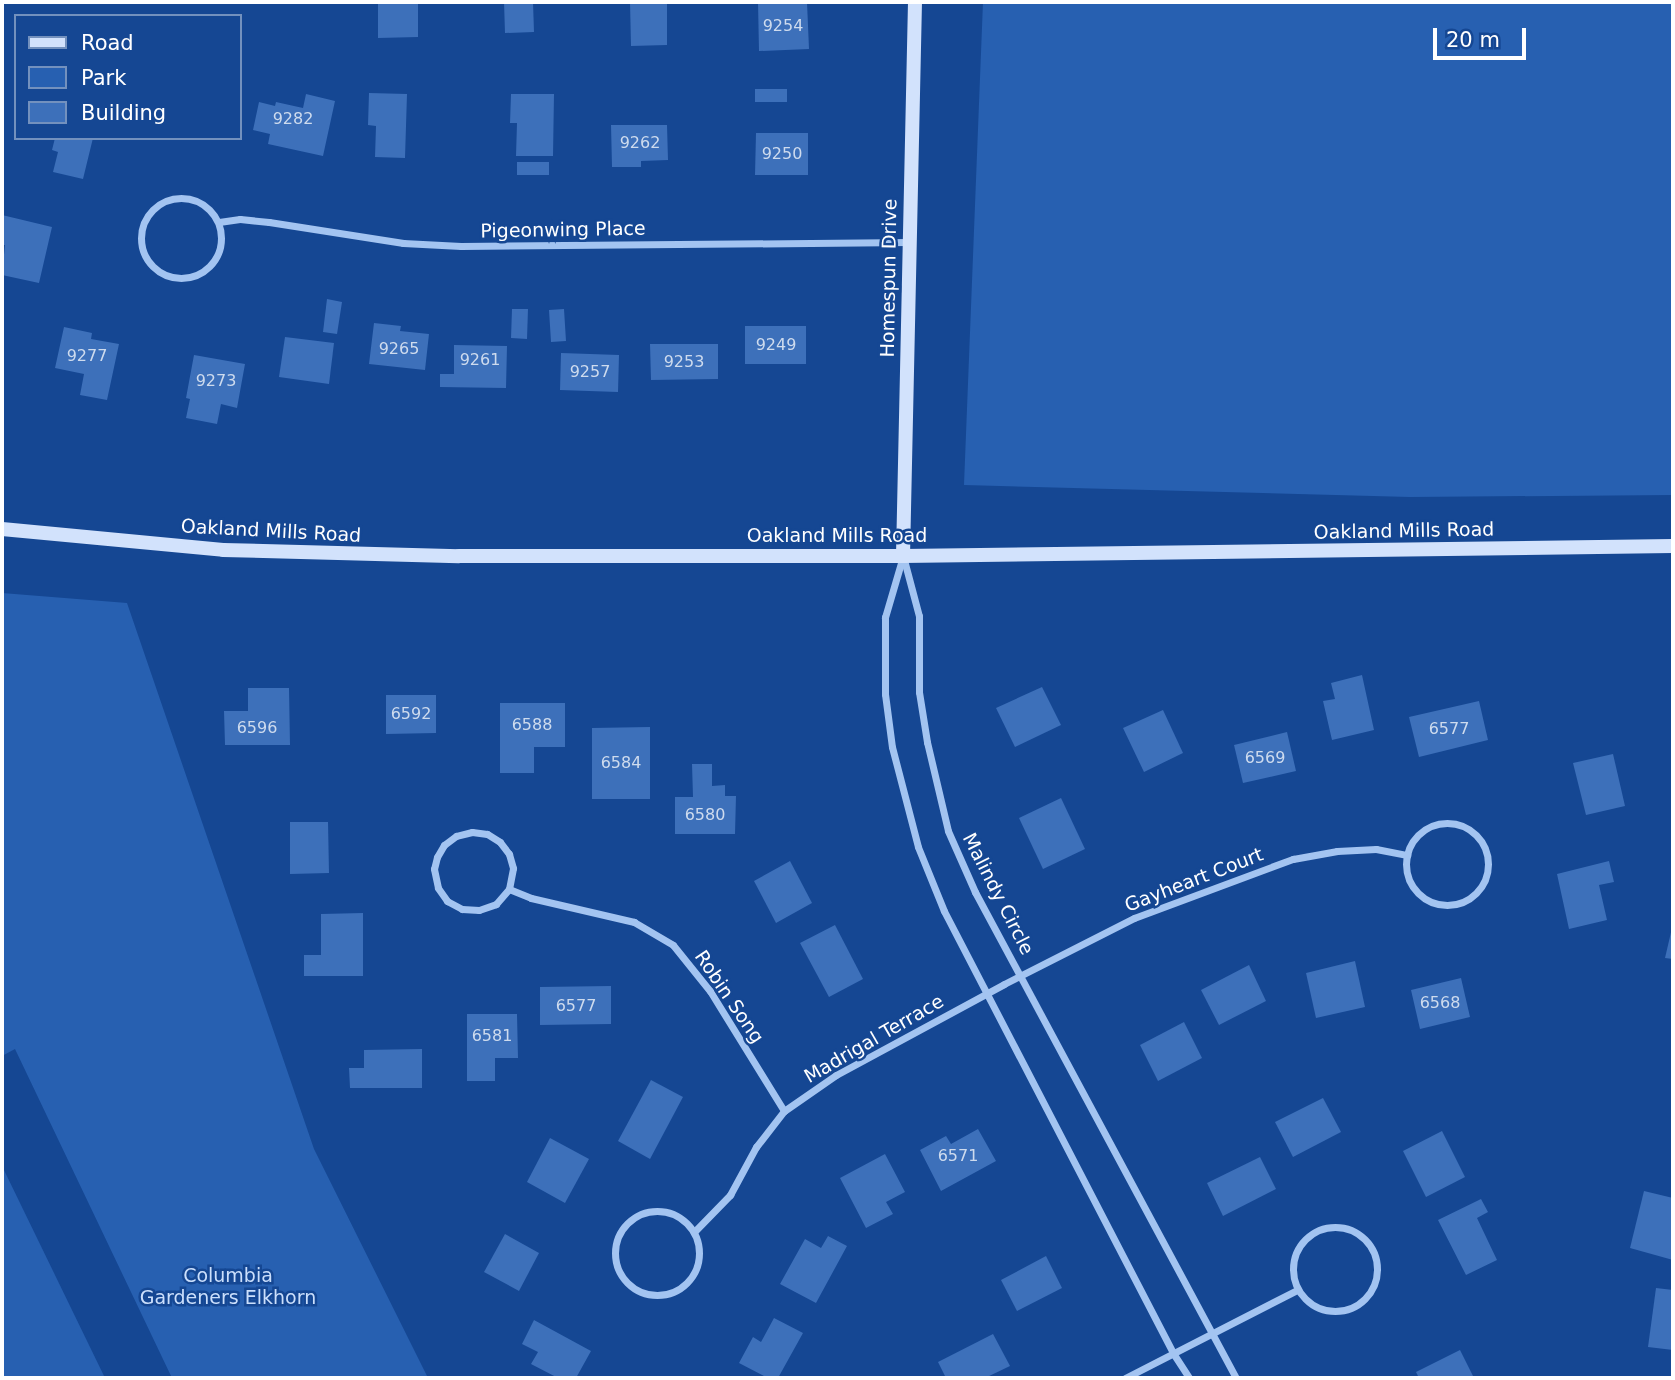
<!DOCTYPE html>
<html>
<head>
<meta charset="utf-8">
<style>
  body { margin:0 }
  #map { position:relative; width:1675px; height:1380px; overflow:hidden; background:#154793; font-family:"DejaVu Sans",sans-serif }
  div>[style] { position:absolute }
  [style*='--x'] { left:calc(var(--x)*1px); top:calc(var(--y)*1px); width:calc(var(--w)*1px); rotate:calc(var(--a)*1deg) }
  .green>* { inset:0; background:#2760b1 }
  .building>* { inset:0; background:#3d70ba }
  .street>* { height:7px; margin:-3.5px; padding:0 3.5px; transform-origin:3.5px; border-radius:3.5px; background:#a3c4f1 }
  .street>.ring { margin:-3.5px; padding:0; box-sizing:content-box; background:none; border:7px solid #a3c4f1; border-radius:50% }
  .secondary>* { height:14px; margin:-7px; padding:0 7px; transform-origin:7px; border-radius:7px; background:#d2e2fc }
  span { translate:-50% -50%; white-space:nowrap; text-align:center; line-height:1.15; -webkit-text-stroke:5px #154793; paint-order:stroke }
  .number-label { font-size:16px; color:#cedbee }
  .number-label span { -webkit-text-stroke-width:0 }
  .street-label { font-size:19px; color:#fff }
  .park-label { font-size:19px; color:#cbdffc }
  .frame { position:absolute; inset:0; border:4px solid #fff; pointer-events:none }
  .legend { position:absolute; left:14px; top:14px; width:228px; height:126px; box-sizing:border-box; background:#154793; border:2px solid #7391be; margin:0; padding:9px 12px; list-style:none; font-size:21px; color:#fff }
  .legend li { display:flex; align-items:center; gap:14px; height:35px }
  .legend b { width:35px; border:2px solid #7391be }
  .scale { position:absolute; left:1433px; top:28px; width:93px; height:32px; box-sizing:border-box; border:4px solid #fff; border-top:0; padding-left:9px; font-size:21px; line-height:24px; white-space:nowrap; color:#fff; -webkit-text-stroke:5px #154793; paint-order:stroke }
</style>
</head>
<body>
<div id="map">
  <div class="green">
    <div style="clip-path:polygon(983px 2px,1673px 2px,1673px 495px,1410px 497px,964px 485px)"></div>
    <div style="clip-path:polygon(2px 593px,127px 603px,314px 1149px,428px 1378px,172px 1378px,15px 1049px,2px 1056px)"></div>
    <div style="clip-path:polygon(2px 1166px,105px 1378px,2px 1378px)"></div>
  </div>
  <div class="building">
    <div style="clip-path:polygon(378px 2px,418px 2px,418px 37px,378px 38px)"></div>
    <div style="clip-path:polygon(504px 2px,533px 2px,534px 32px,505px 33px)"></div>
    <div style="clip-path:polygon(630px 2px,667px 2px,667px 45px,631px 46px)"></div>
    <div style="clip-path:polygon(758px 2px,807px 2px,809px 49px,759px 51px)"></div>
    <div style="clip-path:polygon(755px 89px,787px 89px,787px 102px,755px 102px)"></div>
    <div style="clip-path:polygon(369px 93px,407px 94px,405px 158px,375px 157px,376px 126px,368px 125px)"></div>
    <div style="clip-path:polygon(306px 94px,335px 101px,323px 156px,268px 144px,270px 134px,253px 130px,259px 102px,275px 106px,276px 102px,303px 108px)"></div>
    <div style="clip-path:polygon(511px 94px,554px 94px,553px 156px,516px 156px,517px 123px,510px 123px)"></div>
    <div style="clip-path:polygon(611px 125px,667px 125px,668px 160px,641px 161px,641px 167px,612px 167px)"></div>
    <div style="clip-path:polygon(756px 133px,808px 133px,808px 175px,755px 175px)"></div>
    <div style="clip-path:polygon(55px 138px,93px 138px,83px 179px,53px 172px,58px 152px,52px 150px)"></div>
    <div style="clip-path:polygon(517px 162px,549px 162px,549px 175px,517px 175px)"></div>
    <div style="clip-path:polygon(2px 215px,52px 227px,39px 283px,2px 275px,5px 245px,2px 245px)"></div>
    <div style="clip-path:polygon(327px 299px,342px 302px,337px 334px,323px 332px)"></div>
    <div style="clip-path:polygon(512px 309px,528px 309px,527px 339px,511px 338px)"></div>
    <div style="clip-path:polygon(564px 309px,566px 341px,551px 342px,549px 310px)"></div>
    <div style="clip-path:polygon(374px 323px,401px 326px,400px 331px,429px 334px,425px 370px,369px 364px)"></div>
    <div style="clip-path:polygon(745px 326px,806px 326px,806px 364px,745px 364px)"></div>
    <div style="clip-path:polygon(64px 327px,92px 333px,91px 339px,119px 344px,107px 400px,80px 395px,84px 374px,55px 368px)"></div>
    <div style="clip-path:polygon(285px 337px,334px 343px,329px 384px,279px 377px)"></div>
    <div style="clip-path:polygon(650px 344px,718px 344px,718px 379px,651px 380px)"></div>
    <div style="clip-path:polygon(454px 345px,507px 346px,506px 388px,440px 387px,440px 374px,454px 374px)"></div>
    <div style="clip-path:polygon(561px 353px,619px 355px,618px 392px,560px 390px)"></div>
    <div style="clip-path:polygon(194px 355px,245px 364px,237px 408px,221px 404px,217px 424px,186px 418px,190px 399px,186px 398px)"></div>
    <div style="clip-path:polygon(1362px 675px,1374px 730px,1332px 740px,1323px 701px,1335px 699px,1331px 683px)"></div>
    <div style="clip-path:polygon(1042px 687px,1061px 725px,1015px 747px,996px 708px)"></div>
    <div style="clip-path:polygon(248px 688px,289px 688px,290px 745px,225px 745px,224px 711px,248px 711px)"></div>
    <div style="clip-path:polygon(386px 695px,436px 695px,436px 733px,386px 734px)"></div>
    <div style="clip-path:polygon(1479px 701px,1488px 740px,1419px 757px,1409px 717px)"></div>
    <div style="clip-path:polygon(500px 703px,565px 703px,565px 747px,534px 747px,534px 773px,500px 773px)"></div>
    <div style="clip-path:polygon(1163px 710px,1183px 753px,1144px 772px,1123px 728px)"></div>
    <div style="clip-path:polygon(650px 727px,650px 799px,592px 799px,592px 728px)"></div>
    <div style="clip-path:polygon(1287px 732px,1296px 771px,1243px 783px,1234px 745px)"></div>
    <div style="clip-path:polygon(1613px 754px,1625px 806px,1586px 815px,1573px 763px)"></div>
    <div style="clip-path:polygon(692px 764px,712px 764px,712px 786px,725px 785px,725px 796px,736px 796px,735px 834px,675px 834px,675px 797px,693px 797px)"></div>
    <div style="clip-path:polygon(1061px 798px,1085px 849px,1043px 869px,1019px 818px)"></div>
    <div style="clip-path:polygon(290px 822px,328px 822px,329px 873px,290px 874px)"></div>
    <div style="clip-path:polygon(790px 861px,812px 903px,776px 923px,754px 881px)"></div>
    <div style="clip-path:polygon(1609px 861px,1614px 882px,1599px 885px,1607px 920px,1569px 929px,1557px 874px)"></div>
    <div style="clip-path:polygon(363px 913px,363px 976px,304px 976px,304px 955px,321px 955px,321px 914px)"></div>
    <div style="clip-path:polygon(835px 925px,863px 979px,829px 997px,800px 943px)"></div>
    <div style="clip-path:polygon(1672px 928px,1673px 928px,1673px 959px,1665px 958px)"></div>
    <div style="clip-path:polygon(1355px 961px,1365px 1007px,1316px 1018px,1306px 973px)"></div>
    <div style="clip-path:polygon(1249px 965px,1266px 1001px,1219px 1025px,1201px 990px)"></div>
    <div style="clip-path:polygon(1461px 978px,1470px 1017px,1420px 1029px,1411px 990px)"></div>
    <div style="clip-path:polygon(611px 986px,611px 1024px,540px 1025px,540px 987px)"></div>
    <div style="clip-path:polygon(467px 1014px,517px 1014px,518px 1058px,495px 1058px,495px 1081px,467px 1081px)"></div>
    <div style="clip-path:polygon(1184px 1022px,1202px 1058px,1158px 1081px,1140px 1045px)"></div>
    <div style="clip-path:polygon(422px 1049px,422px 1088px,350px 1088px,349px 1068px,364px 1068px,364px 1050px)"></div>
    <div style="clip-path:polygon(651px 1080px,683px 1097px,650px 1159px,618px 1141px)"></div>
    <div style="clip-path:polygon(1323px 1098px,1341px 1132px,1293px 1157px,1275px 1122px)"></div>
    <div style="clip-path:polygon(978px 1129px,996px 1161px,941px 1191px,920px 1150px,946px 1136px,951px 1144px)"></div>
    <div style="clip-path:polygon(1442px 1131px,1465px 1177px,1426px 1197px,1403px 1151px)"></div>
    <div style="clip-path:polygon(550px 1138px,589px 1159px,565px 1203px,527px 1182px)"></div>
    <div style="clip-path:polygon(885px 1154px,905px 1192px,886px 1202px,893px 1214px,866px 1228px,840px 1178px)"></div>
    <div style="clip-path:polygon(1260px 1157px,1276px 1189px,1223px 1216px,1207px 1183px)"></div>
    <div style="clip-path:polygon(1644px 1191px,1673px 1198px,1673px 1260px,1630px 1248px)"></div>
    <div style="clip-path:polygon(1481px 1199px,1488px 1212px,1477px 1218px,1497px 1260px,1466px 1275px,1438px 1220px)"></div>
    <div style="clip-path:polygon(505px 1234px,539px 1253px,519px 1291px,484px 1272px)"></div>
    <div style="clip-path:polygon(828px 1236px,847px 1246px,816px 1303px,780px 1284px,805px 1239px,821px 1248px)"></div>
    <div style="clip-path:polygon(1046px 1256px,1062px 1288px,1017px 1311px,1001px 1280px)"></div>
    <div style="clip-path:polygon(1656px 1288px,1673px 1290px,1673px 1350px,1648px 1347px)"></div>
    <div style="clip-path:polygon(774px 1318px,803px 1333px,778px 1378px,768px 1378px,739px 1363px,753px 1337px,761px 1342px)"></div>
    <div style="clip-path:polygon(534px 1320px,591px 1351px,576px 1378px,558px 1378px,531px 1364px,538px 1352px,522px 1344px)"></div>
    <div style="clip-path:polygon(993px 1334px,1010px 1366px,985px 1378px,946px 1378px,938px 1362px)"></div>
    <div style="clip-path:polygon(1460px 1350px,1474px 1378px,1419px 1378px,1416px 1372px)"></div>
  </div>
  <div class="street">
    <div class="ring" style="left:141px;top:198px;width:73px;height:73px"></div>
    <div style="--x:219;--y:222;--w:21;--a:-8"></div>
    <div style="--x:240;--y:219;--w:29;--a:6"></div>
    <div style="--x:269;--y:222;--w:136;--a:8.9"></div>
    <div style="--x:403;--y:243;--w:58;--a:3"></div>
    <div style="--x:461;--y:246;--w:448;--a:-0.5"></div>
    <div style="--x:903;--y:556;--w:62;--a:75.1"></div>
    <div style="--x:919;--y:616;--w:76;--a:90"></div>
    <div style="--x:919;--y:692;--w:51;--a:80.9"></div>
    <div style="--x:927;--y:742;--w:91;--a:76.7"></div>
    <div style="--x:948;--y:831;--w:67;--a:66.1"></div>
    <div style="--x:975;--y:892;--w:552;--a:61.76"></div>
    <div style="--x:903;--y:556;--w:64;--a:106.4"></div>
    <div style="--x:885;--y:617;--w:77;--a:90"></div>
    <div style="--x:885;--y:694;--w:53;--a:82.5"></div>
    <div style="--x:892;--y:747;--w:103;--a:75.4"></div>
    <div style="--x:918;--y:847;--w:69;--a:67.9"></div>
    <div style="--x:944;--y:911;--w:498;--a:62.6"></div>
    <div style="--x:1173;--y:1353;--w:30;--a:57"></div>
    <div class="ring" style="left:1406px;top:823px;width:75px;height:75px"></div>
    <div style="--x:509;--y:889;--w:21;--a:-79"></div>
    <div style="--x:513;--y:868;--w:15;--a:-106"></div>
    <div style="--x:509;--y:854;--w:15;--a:-127"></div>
    <div style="--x:500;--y:842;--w:15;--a:-148"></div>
    <div style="--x:487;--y:834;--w:15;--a:-172"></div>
    <div style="--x:472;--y:832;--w:16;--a:166"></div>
    <div style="--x:456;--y:836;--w:15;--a:143"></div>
    <div style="--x:444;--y:845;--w:14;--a:120"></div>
    <div style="--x:437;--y:857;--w:12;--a:104"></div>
    <div style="--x:434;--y:869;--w:19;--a:78"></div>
    <div style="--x:438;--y:888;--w:16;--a:55"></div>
    <div style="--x:447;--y:901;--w:17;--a:28"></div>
    <div style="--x:462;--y:909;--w:17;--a:3"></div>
    <div style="--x:479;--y:910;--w:18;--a:-19"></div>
    <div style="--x:496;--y:904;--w:20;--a:-49"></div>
    <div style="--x:509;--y:889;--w:24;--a:22"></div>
    <div style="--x:531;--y:898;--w:106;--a:13.1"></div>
    <div style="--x:634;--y:922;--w:45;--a:30.5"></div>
    <div style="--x:673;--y:945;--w:59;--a:51.2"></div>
    <div style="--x:710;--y:991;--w:141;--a:58.3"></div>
    <div class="ring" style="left:615px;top:1211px;width:77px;height:77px"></div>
    <div class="ring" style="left:1293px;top:1227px;width:77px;height:77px"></div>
    <div style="--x:694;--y:1232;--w:52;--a:-45.8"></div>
    <div style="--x:730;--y:1195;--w:55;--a:-61.6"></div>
    <div style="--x:756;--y:1147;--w:46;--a:-52.1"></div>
    <div style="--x:784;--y:1111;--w:63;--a:-34.7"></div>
    <div style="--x:836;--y:1075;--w:191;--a:-28.4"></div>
    <div style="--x:1004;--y:984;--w:146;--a:-26.9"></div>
    <div style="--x:1134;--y:918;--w:170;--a:-20.4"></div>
    <div style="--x:1293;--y:859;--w:45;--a:-10.3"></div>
    <div style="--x:1337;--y:851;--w:39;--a:-3"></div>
    <div style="--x:1376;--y:849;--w:32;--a:11"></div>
    <div style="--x:1125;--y:1378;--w:193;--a:-27.1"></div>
  </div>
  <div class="secondary">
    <div style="--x:2;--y:529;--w:222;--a:5.4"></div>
    <div style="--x:223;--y:550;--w:236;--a:1.5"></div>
    <div style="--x:459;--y:556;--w:444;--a:0"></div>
    <div style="--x:903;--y:556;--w:770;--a:-0.74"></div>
    <div style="--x:903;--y:556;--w:554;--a:-88.76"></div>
  </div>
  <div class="number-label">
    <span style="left:783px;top:26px">9254</span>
    <span style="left:293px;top:119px">9282</span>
    <span style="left:640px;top:143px">9262</span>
    <span style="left:782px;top:154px">9250</span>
    <span style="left:776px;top:345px">9249</span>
    <span style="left:399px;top:349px">9265</span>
    <span style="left:87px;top:356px">9277</span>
    <span style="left:480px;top:360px">9261</span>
    <span style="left:684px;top:362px">9253</span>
    <span style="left:590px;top:372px">9257</span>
    <span style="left:216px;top:381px">9273</span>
    <span style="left:411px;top:714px">6592</span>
    <span style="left:532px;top:725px">6588</span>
    <span style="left:257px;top:728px">6596</span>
    <span style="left:1449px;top:729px">6577</span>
    <span style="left:1265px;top:758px">6569</span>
    <span style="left:621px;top:763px">6584</span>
    <span style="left:705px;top:815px">6580</span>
    <span style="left:1440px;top:1003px">6568</span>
    <span style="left:576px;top:1006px">6577</span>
    <span style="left:492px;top:1036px">6581</span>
    <span style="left:958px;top:1156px">6571</span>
  </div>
  <div class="street-label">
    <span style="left:563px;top:230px;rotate:-1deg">Pigeonwing Place</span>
    <span style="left:889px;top:278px;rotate:-89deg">Homespun Drive</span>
    <span style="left:271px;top:531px;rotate:3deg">Oakland Mills Road</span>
    <span style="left:1404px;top:531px;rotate:-1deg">Oakland Mills Road</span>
    <span style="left:837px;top:536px">Oakland Mills Road</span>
    <span style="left:1194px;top:880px;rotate:-21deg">Gayheart Court</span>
    <span style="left:998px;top:894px;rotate:63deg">Malindy Circle</span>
    <span style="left:729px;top:997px;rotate:56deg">Robin Song</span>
    <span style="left:874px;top:1039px;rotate:-30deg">Madrigal Terrace</span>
  </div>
  <div class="park-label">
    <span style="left:228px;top:1287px">Columbia<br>Gardeners Elkhorn</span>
  </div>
  <div class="frame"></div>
  <ul class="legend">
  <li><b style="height:9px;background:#d2e2fc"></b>Road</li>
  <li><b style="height:19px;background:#2760b1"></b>Park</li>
  <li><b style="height:19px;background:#3d70ba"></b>Building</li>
  </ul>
  <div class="scale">20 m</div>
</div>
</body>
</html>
